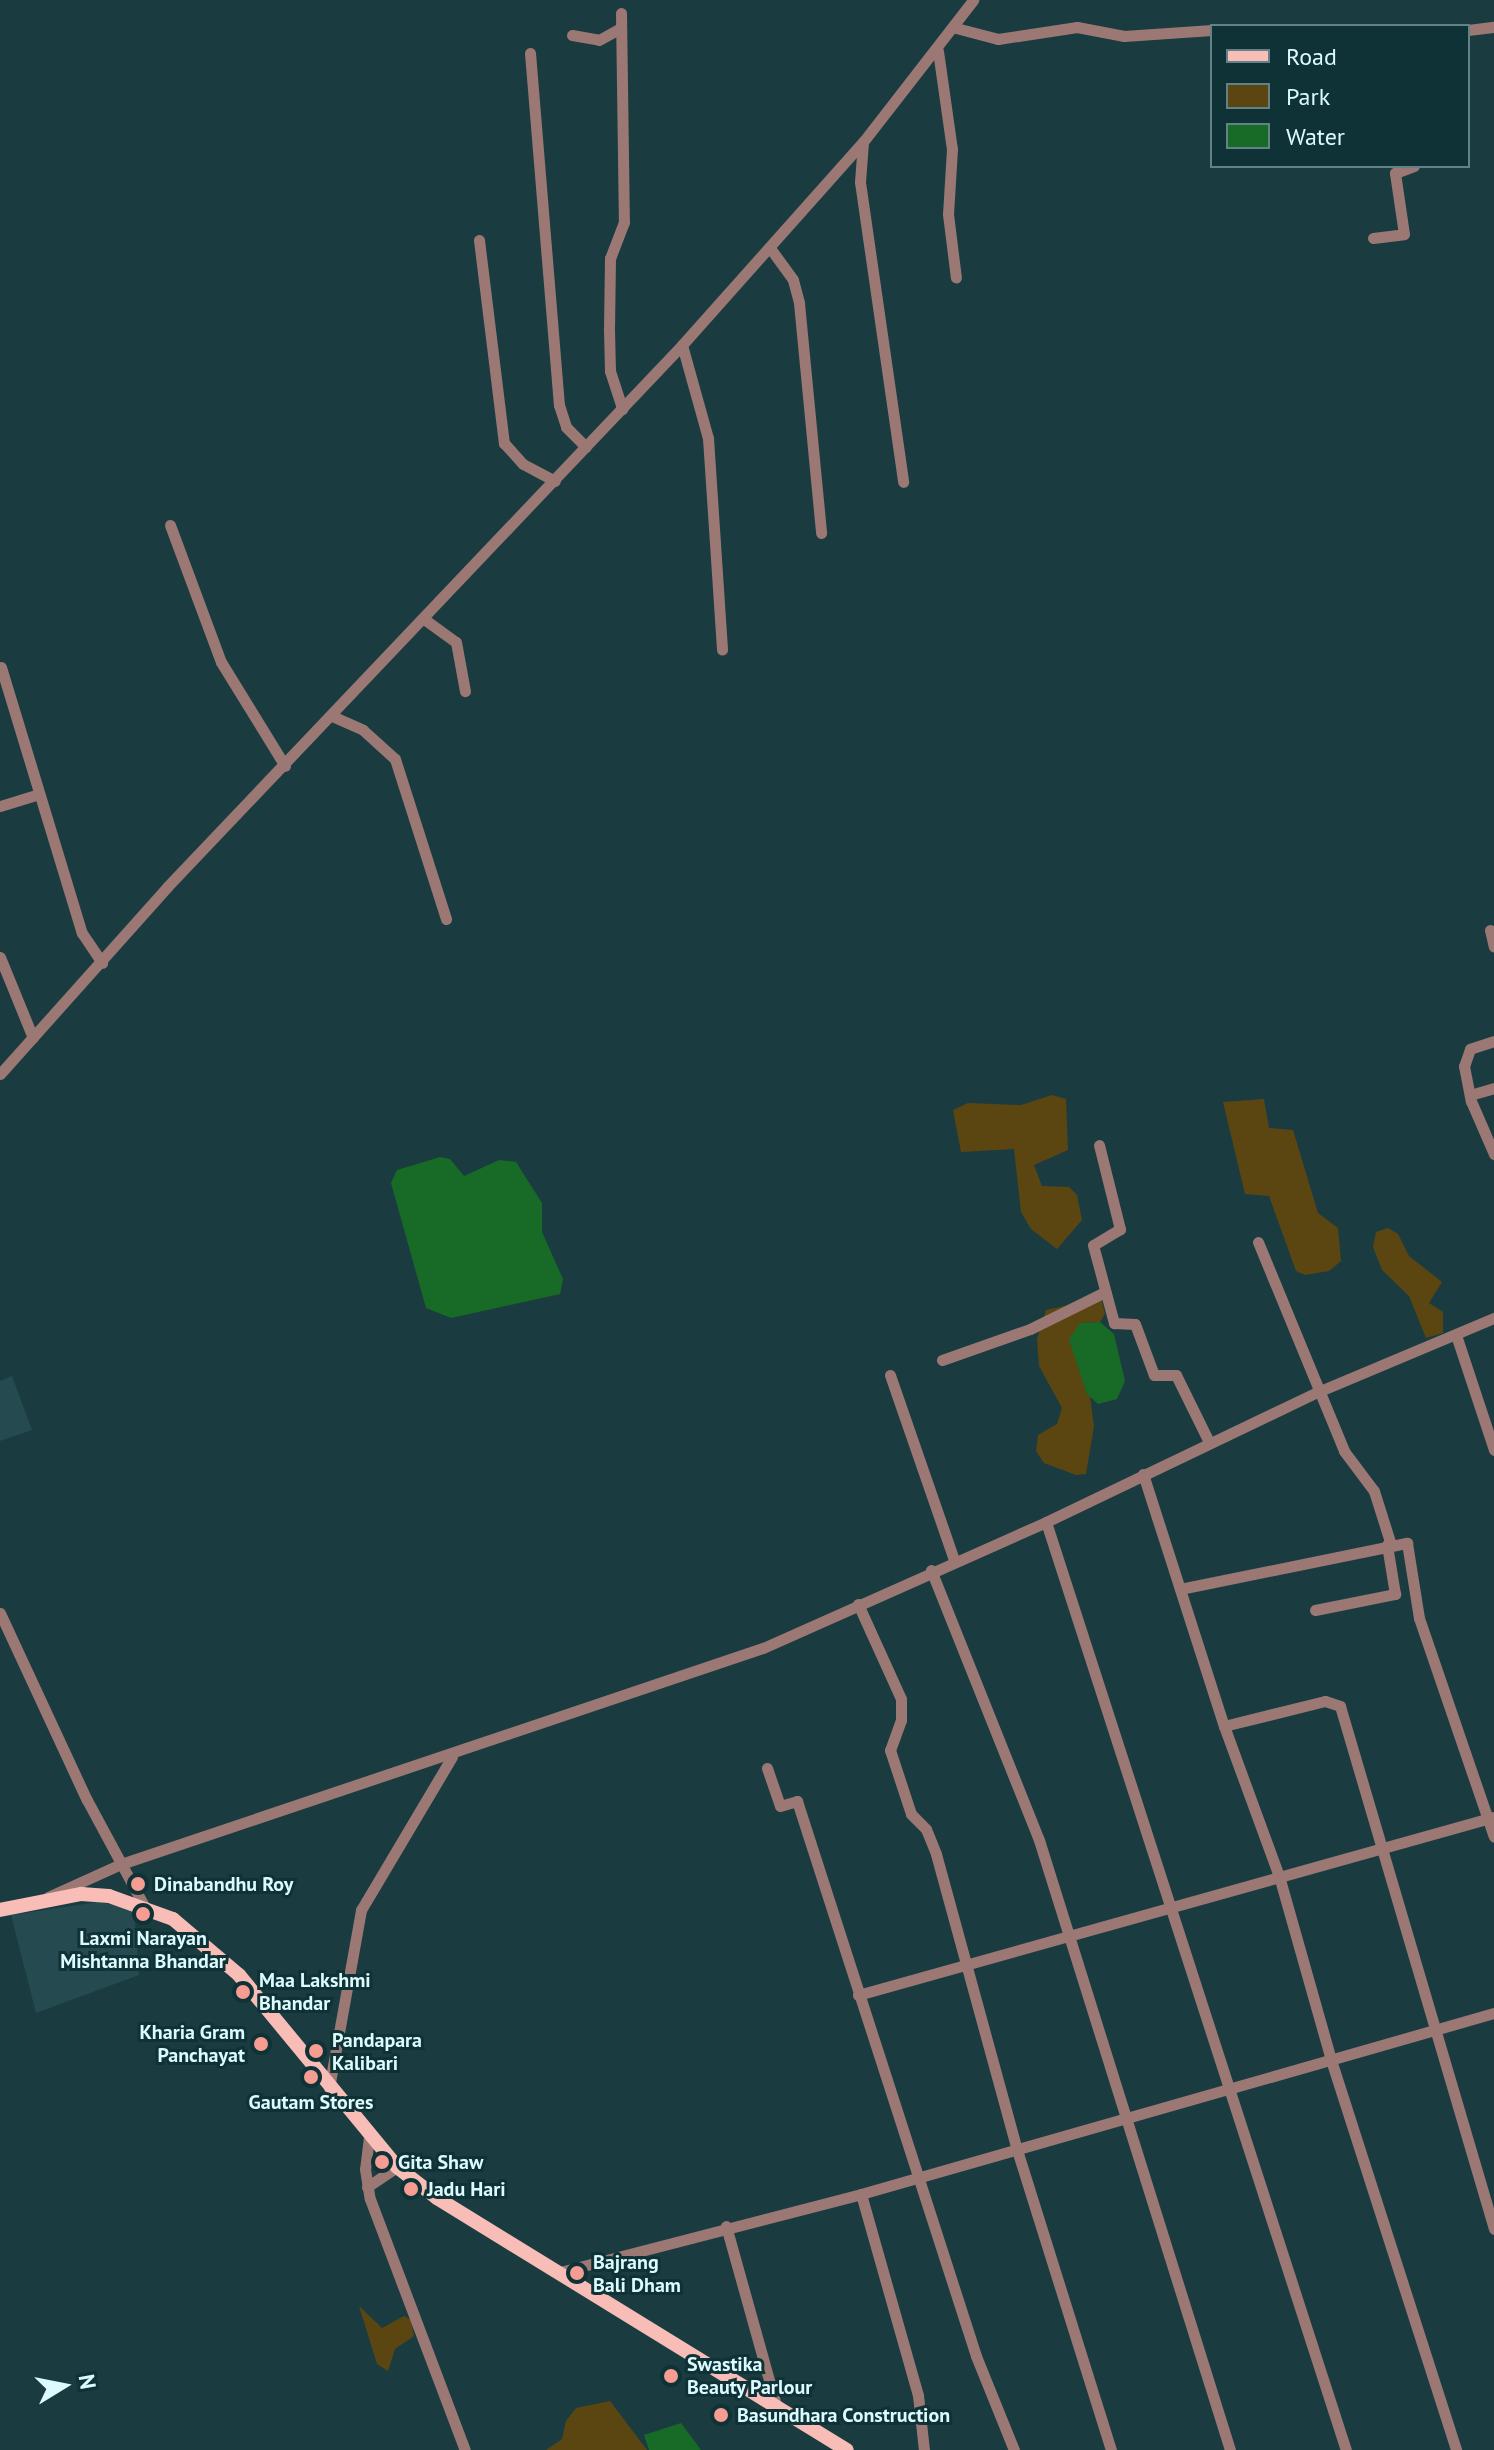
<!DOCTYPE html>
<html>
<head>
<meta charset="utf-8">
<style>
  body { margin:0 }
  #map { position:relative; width:1494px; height:2450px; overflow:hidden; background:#1a3c40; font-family:"PT Sans",sans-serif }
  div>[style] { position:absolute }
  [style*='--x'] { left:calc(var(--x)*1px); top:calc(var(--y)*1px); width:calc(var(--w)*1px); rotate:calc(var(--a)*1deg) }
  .built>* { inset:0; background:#254a4f }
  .green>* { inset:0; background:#5b4612 }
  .water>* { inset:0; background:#186a27 }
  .minor>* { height:11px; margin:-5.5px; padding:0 5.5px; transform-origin:5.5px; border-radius:5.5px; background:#9c7874 }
  .major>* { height:14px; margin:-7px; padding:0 7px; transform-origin:7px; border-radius:7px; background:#f8bdb7 }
  .dots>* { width:22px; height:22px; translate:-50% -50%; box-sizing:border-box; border:4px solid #0e3236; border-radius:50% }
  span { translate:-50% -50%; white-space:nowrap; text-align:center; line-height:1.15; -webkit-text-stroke:6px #0e3236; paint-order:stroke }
  .poi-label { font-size:20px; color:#ddfafe; font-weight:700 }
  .left { translate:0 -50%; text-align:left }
  .right { translate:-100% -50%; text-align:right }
  .legend { position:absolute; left:1210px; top:24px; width:260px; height:144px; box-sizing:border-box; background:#0e3236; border:2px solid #618286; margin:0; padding:10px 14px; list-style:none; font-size:24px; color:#ddfafe }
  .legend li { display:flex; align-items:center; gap:16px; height:40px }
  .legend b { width:40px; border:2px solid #618286 }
  .north { position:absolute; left:24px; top:2346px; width:80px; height:80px; -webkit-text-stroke:6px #0e3236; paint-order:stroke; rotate:80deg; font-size:22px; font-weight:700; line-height:32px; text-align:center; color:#ddfafe }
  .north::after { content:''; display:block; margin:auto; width:28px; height:36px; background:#ddfafe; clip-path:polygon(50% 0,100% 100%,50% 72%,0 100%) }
</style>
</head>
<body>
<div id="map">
  <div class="built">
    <div style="clip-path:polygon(12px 1376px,32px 1430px,0 1441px,0 1381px)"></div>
    <div style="clip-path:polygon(98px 1902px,134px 1908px,139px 1975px,36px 2013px,11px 1915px)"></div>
  </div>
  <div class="green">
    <div style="clip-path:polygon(1052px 1095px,1066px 1099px,1068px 1150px,1034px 1165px,1042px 1186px,1069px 1187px,1077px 1195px,1082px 1220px,1057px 1249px,1031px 1229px,1021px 1212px,1014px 1149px,961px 1152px,953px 1110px,968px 1103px,1021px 1105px)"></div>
    <div style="clip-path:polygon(1264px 1099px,1269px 1128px,1293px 1130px,1318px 1213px,1338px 1228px,1341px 1261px,1329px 1271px,1305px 1275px,1296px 1271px,1269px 1196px,1245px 1194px,1223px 1102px)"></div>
    <div style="clip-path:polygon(1388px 1228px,1398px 1234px,1409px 1256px,1442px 1282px,1429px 1303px,1443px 1312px,1443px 1333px,1426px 1338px,1409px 1296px,1382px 1270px,1373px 1247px,1376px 1232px)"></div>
    <div style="clip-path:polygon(1101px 1298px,1105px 1314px,1100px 1322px,1080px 1323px,1094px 1426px,1086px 1474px,1076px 1475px,1044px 1463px,1036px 1451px,1038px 1435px,1057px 1424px,1062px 1408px,1039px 1366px,1037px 1339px,1046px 1310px)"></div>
    <div style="clip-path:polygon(359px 2306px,382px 2328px,404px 2316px,411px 2320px,414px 2336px,395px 2349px,388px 2371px,377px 2364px)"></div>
    <div style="clip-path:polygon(610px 2401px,647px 2450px,546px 2450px,562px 2439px,566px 2421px,576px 2408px)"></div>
  </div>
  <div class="water">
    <div style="clip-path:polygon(440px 1157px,450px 1159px,464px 1176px,499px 1160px,516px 1162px,542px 1203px,542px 1232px,563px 1279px,560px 1294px,451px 1318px,426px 1308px,391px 1183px,397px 1170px)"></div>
    <div style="clip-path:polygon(1100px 1322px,1114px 1334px,1125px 1381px,1117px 1399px,1098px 1404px,1087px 1394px,1069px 1340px,1080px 1323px)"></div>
    <div style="clip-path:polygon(681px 2423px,701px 2450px,649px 2450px,644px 2435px)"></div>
  </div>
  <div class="minor">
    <div style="--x:621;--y:13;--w:209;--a:89.2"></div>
    <div style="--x:624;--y:222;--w:39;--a:111"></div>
    <div style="--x:610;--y:258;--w:72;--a:90.8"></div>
    <div style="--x:609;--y:330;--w:41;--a:88.6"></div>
    <div style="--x:610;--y:371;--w:40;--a:72"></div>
    <div style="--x:956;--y:28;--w:43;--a:14.7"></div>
    <div style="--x:998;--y:39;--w:80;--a:-8.6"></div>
    <div style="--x:1077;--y:27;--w:48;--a:10.8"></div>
    <div style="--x:1124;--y:36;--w:88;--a:-3.9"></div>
    <div style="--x:1468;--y:30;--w:26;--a:-7"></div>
    <div style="--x:572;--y:35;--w:27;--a:10"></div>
    <div style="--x:599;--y:40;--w:25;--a:-29"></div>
    <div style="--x:938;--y:51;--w:99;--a:81.9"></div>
    <div style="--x:952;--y:149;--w:65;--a:93.5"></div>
    <div style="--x:948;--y:214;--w:64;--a:82.9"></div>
    <div style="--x:530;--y:53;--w:353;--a:85.3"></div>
    <div style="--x:559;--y:405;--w:23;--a:72"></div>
    <div style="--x:566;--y:427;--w:28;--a:45"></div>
    <div style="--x:863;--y:142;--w:40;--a:94.3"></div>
    <div style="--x:860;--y:182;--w:303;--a:81.8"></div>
    <div style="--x:1373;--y:238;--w:31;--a:-7"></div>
    <div style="--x:1404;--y:234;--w:62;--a:-98.4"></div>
    <div style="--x:1395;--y:173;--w:20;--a:-20"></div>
    <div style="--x:479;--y:240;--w:205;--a:83"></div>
    <div style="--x:504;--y:443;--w:28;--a:48"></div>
    <div style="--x:523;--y:464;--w:36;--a:28"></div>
    <div style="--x:770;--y:248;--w:39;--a:54"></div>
    <div style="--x:793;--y:280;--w:24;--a:75"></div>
    <div style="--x:799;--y:303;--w:231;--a:84.5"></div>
    <div style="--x:682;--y:345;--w:97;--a:74.4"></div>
    <div style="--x:708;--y:438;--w:212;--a:86.2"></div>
    <div style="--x:170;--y:525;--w:146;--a:69.6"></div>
    <div style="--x:221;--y:662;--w:122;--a:58.4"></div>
    <div style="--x:424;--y:619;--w:39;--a:36"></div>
    <div style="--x:456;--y:642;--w:50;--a:79.6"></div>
    <div style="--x:1;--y:667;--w:278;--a:73.1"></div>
    <div style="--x:82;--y:933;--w:36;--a:56"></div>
    <div style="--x:332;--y:716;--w:34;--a:24"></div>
    <div style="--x:363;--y:730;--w:43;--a:42.2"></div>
    <div style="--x:395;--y:759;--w:168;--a:72.3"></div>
    <div style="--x:0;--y:806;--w:41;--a:-17.1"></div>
    <div style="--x:1490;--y:930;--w:17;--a:77"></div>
    <div style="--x:0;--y:957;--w:87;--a:67.8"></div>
    <div style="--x:1494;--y:1041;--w:25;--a:162"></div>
    <div style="--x:1470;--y:1049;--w:18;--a:109"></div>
    <div style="--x:1464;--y:1066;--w:36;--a:79"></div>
    <div style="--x:1471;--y:1101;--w:58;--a:66.5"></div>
    <div style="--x:0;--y:1074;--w:251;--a:-48.2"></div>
    <div style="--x:167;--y:887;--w:748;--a:-46.46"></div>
    <div style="--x:682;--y:345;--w:272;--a:-48.3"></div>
    <div style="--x:863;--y:142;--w:180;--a:-52.2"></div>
    <div style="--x:1470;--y:1095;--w:25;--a:-16"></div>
    <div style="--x:1099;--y:1145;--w:87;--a:76"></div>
    <div style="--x:1120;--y:1229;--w:31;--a:149"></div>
    <div style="--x:1093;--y:1245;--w:81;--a:74.9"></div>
    <div style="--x:1114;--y:1323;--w:21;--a:3"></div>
    <div style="--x:1135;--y:1324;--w:54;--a:69.6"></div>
    <div style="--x:1154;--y:1375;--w:22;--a:0"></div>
    <div style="--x:1176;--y:1375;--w:75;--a:63.8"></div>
    <div style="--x:1258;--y:1242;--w:226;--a:67.6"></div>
    <div style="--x:1344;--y:1451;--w:50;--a:53.1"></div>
    <div style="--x:1374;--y:1491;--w:57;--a:72.5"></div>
    <div style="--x:1456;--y:1335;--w:121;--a:71.7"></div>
    <div style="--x:942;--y:1360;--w:93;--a:-19.4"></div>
    <div style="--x:1030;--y:1329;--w:84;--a:-26.3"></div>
    <div style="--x:890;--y:1375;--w:196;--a:70.9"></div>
    <div style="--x:1143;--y:1474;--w:265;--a:72.2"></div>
    <div style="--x:1224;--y:1726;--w:160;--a:69.9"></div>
    <div style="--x:1279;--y:1876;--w:191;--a:74.2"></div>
    <div style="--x:1331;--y:2060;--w:410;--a:72.2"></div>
    <div style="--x:1046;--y:1522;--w:975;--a:72.09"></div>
    <div style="--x:931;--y:1570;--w:291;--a:68.2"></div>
    <div style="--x:1039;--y:1840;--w:639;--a:72.61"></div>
    <div style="--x:1180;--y:1589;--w:232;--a:-11.5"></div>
    <div style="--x:1407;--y:1543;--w:76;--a:80.9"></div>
    <div style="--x:1419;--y:1618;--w:231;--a:71.1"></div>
    <div style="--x:858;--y:1604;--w:104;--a:65.6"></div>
    <div style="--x:901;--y:1699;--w:21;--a:90"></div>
    <div style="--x:901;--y:1720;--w:32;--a:110"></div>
    <div style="--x:890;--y:1750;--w:67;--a:71.8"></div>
    <div style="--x:911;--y:1814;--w:21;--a:45"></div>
    <div style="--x:926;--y:1829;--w:27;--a:68"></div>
    <div style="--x:936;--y:1854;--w:307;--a:74.7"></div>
    <div style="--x:1017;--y:2150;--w:314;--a:72.6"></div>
    <div style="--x:1315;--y:1610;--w:82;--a:-11.3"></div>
    <div style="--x:1395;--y:1594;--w:50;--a:-99.3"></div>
    <div style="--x:0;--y:1613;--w:206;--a:65.1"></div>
    <div style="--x:87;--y:1800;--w:120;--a:61.7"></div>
    <div style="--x:1224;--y:1726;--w:104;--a:-13.9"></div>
    <div style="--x:1325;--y:1701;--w:16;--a:18"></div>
    <div style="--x:1340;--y:1706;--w:545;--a:73.59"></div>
    <div style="--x:767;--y:1768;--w:40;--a:71.1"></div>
    <div style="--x:780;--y:1806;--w:18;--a:-16"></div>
    <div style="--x:797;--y:1801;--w:583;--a:72.12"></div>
    <div style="--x:976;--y:2356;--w:101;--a:68"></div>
    <div style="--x:48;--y:1897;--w:80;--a:-24.3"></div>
    <div style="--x:121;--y:1864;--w:677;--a:-18.6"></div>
    <div style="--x:763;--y:1648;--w:310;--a:-24"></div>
    <div style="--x:1046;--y:1522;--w:304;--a:-25.6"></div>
    <div style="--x:1320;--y:1391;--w:189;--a:-22.8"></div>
    <div style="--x:858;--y:1995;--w:660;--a:-15.64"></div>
    <div style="--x:329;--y:2088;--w:181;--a:-79.8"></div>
    <div style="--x:361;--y:1910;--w:178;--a:-59.3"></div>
    <div style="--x:369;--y:2137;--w:32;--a:97"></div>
    <div style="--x:365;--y:2169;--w:30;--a:81"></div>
    <div style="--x:370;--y:2199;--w:268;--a:69.3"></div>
    <div style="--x:367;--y:2187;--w:36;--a:-34"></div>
    <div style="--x:861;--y:2194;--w:209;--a:74.2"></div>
    <div style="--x:918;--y:2395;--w:55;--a:83.8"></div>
    <div style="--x:726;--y:2226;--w:190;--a:74.4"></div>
    <div style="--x:560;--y:2272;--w:311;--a:-14.5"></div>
    <div style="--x:861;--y:2194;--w:658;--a:-15.96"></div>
  </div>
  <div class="major">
    <div style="--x:0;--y:1910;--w:83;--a:-11.2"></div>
    <div style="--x:81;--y:1894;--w:28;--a:4"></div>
    <div style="--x:109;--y:1896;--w:68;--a:19.8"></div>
    <div style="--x:173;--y:1919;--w:87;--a:40.3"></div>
    <div style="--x:239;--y:1975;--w:249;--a:50.5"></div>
    <div style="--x:397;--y:2167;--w:51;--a:37.8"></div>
    <div style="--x:437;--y:2198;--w:481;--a:31.6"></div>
  </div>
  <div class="dots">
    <div style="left:138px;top:1884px;background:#f59c93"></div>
    <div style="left:143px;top:1914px;background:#f59c93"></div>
    <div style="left:243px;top:1992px;background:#f59c93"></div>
    <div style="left:261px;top:2044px;background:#f59c93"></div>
    <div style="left:316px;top:2051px;background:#f59c93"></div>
    <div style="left:311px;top:2077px;background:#f59c93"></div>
    <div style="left:382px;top:2162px;background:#f59c93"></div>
    <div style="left:411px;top:2189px;background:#f59c93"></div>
    <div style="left:577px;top:2273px;background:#f59c93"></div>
    <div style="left:671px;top:2376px;background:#f59c93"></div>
    <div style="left:721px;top:2415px;background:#f59c93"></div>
  </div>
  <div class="poi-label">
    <span class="left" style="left:154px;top:1884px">Dinabandhu Roy</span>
    <span style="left:143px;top:1950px">Laxmi Narayan<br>Mishtanna Bhandar</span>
    <span class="left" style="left:259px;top:1992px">Maa Lakshmi<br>Bhandar</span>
    <span class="right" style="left:245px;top:2044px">Kharia Gram<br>Panchayat</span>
    <span class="left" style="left:332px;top:2052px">Pandapara<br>Kalibari</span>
    <span style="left:311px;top:2102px">Gautam Stores</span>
    <span class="left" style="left:398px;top:2162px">Gita Shaw</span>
    <span class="left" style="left:427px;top:2189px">Jadu Hari</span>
    <span class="left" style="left:593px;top:2274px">Bajrang<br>Bali Dham</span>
    <span class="left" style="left:687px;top:2376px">Swastika<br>Beauty Parlour</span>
    <span class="left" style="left:737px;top:2415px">Basundhara Construction</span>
  </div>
  <ul class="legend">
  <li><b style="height:10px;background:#f8bdb7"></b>Road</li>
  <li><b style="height:22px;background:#5b4612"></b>Park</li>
  <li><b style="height:22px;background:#186a27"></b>Water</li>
  </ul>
  <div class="north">N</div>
</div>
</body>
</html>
